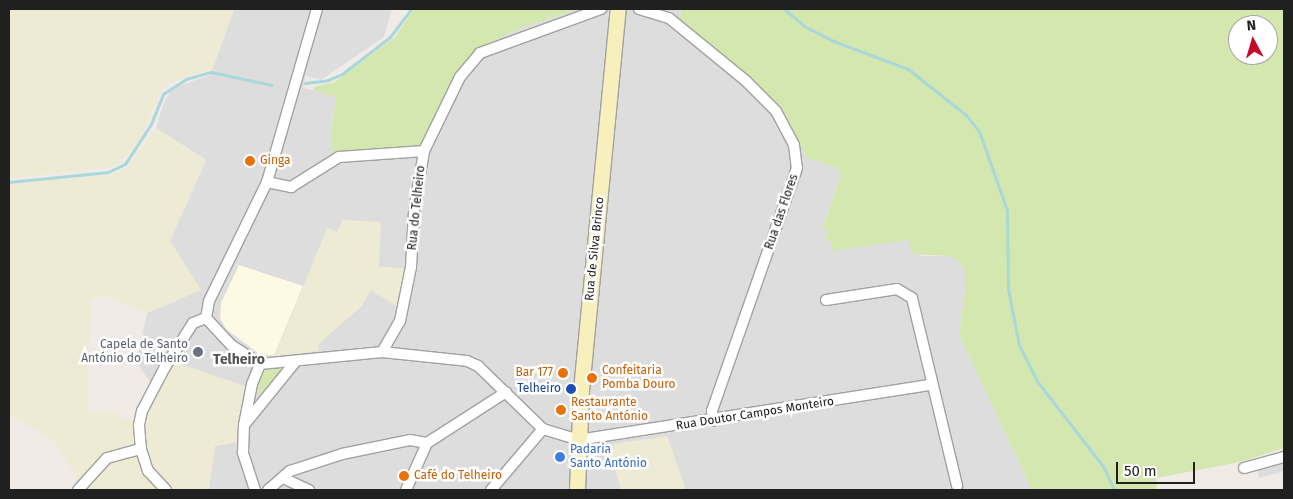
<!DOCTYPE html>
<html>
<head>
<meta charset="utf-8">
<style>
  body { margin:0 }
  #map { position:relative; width:1293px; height:499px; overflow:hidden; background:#f0ebe7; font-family:"Fira Sans",sans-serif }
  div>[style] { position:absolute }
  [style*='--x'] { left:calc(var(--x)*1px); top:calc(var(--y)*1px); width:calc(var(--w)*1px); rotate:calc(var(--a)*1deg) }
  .residential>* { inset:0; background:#dedddd }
  .education>* { inset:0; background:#fef9e2 }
  .farmland>* { inset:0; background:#edebd3 }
  .grass>* { inset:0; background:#d4e7af }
  .parking>* { inset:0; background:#dcdcdc }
  .stream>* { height:3px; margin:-1.5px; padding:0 1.5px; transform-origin:1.5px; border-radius:1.5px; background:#a9d8db }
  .roads { filter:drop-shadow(1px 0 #a1a1a1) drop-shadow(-1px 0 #a1a1a1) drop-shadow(0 1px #a1a1a1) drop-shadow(0 -1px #a1a1a1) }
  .street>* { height:10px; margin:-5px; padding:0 5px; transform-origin:5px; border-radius:5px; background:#fff }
  .secondary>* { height:15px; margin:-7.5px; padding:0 7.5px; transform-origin:7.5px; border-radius:7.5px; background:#f7f0bd }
  .dots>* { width:14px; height:14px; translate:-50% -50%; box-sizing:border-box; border:2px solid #fff; border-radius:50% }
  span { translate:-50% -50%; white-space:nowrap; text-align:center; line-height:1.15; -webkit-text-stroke:5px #fff; paint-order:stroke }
  .food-label { font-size:12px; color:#c56008 }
  .left { translate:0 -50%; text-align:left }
  .right { translate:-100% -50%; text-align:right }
  .street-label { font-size:12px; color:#202020 }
  .worship-label { font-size:12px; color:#5b616d }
  .transit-label { font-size:12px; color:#164399 }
  .shop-label { font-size:12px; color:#366cbe }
  .neighbourhood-label { font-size:14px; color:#535353; font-weight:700 }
  .frame { position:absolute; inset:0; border:10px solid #202020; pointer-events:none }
  .north { position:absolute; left:1228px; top:15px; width:50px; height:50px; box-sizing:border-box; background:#fff; border:1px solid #a6a6a6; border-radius:50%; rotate:354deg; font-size:14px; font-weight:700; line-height:20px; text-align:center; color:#202020 }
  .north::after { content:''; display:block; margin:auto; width:18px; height:22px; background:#c60928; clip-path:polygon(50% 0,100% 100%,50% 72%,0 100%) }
  .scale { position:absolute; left:1116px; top:462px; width:79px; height:22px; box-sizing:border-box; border:2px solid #202020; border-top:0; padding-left:6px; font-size:15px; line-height:18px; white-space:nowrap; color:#202020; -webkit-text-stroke:4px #fff; paint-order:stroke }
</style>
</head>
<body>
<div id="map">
  <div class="residential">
    <div style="clip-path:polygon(234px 9px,392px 9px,384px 37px,321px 80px,306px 76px,303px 88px,336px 96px,331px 132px,348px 152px,421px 147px,457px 75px,475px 50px,523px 27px,579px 9px,681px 9px,679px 24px,781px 106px,807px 158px,838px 168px,841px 176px,822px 227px,828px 230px,825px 241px,909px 240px,920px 256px,950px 256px,958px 260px,965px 271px,965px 290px,959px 335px,1032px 490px,209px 490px,215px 446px,237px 442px,248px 393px,244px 386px,174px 362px,157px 391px,138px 365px,138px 354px,147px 313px,201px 290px,170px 241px,206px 160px,156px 128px,164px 102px,173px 88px,210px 75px)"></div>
  </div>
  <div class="education">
    <div style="clip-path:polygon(239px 265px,303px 286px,274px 356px,258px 353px,226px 329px,220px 318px,221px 303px)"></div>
  </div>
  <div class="farmland">
    <div style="clip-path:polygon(9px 9px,234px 9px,213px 68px,168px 83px,159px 93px,147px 126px,129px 154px,114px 167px,9px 178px)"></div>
    <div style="clip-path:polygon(156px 128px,206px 160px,170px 241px,201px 290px,147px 313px,104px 295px,91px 301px,87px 414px,108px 410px,131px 421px,143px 421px,145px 410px,174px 362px,244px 386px,248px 393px,237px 442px,215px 446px,209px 490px,78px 490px,76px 476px,54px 441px,9px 415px,9px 184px,111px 175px,127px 168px)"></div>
    <div style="clip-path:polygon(343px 220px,381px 222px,379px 267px,405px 268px,398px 307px,371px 290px,362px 306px,318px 344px,319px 351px,275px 356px,327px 228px,337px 232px)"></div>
    <div style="clip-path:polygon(667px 436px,686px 490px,621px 490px,608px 445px)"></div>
  </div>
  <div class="grass">
    <div style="clip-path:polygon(414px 9px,579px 9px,523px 27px,475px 50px,457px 75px,421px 147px,348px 152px,333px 156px,331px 132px,336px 97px,313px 90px,314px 87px,335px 82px,395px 37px)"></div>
    <div style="clip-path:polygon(evenodd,681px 9px,1284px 9px,1284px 448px,1240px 462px,1156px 478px,1157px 490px,1032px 490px,959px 335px,965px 290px,965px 271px,958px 261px,950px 256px,912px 254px,909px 240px,832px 251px,831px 241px,825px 241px,828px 230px,822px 228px,841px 176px,838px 168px,807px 158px,781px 106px,679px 24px,681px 9px,1238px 25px,1268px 25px,1268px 55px,1238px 55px,1238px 25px)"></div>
    <div style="clip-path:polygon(274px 366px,283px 369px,261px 394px,257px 395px,262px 373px)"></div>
  </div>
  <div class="parking">
    <div style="clip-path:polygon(1284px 463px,1284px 471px,1259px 478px,1257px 470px)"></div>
  </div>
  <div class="stream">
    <div style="--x:784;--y:9;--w:26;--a:40"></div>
    <div style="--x:804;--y:26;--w:30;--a:27"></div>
    <div style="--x:831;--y:40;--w:82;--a:20.6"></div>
    <div style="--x:908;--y:69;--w:74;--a:38.4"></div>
    <div style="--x:966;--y:115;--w:21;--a:51"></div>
    <div style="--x:979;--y:131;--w:84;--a:70.5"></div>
    <div style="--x:1007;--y:210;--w:79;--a:89.3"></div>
    <div style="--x:1008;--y:289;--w:57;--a:78.9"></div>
    <div style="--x:1019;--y:345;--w:40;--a:63.4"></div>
    <div style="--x:1037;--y:381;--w:108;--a:52.2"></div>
    <div style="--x:1103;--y:466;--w:26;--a:65"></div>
    <div style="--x:305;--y:83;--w:23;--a:-7"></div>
    <div style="--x:328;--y:80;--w:15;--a:-23"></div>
    <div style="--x:342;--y:74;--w:61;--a:-37.6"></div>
    <div style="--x:390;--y:37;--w:35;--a:-53"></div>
    <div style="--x:9;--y:182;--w:100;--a:-5.8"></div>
    <div style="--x:108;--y:172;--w:19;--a:-25"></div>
    <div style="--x:125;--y:164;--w:48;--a:-57"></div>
    <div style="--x:151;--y:124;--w:32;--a:-68"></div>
    <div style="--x:163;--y:94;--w:27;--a:-33"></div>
    <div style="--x:186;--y:79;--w:26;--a:-16"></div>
    <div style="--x:211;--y:72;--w:62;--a:12"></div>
  </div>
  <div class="roads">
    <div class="street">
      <div style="--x:639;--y:9;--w:31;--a:17"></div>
      <div style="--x:669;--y:18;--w:99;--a:39.3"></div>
      <div style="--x:746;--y:81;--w:42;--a:45"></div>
      <div style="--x:776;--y:111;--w:38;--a:62"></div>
      <div style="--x:794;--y:145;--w:23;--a:83"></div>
      <div style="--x:797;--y:168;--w:257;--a:109.3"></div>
      <div style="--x:712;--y:411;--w:10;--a:84"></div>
      <div style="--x:267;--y:182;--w:25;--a:12"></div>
      <div style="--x:291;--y:187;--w:57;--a:-32"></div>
      <div style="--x:339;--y:157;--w:85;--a:-4"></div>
      <div style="--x:826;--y:300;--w:72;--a:-8.8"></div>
      <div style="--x:897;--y:289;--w:17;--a:31"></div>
      <div style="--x:912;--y:298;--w:193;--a:76.5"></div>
      <div style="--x:206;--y:318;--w:17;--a:-80"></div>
      <div style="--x:209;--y:301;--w:132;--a:-64"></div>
      <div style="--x:267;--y:182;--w:180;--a:-73.9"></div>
      <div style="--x:206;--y:318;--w:37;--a:47"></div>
      <div style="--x:231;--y:345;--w:35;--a:33"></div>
      <div style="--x:382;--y:352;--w:36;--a:-60"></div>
      <div style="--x:400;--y:321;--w:55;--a:-78.5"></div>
      <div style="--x:411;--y:267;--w:56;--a:-86.9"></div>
      <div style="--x:414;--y:211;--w:61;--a:-80.5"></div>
      <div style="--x:424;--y:151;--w:82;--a:-64.1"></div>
      <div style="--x:460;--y:77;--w:31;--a:-50"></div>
      <div style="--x:480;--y:53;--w:129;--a:-20"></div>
      <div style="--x:244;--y:425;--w:42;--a:-79"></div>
      <div style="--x:252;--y:384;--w:22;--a:-68"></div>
      <div style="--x:260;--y:364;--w:123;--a:-5.6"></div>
      <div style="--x:382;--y:352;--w:85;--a:6"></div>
      <div style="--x:467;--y:361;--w:12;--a:24"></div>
      <div style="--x:478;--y:366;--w:91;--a:44.1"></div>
      <div style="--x:543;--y:429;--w:37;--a:17"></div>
      <div style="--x:578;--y:440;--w:357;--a:-8.9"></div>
      <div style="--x:1244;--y:468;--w:41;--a:-15.4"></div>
      <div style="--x:283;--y:478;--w:29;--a:25"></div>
      <div style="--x:78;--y:490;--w:43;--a:-47.8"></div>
      <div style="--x:107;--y:458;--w:35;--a:-15"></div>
      <div style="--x:166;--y:490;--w:26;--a:-133"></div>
      <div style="--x:148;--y:471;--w:23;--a:-108"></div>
      <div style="--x:141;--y:449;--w:24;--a:-95"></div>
      <div style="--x:139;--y:425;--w:14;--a:-78"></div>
      <div style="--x:142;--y:411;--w:50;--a:-62.4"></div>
      <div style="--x:165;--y:367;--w:52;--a:-57.5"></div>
      <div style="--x:193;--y:323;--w:14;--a:-21"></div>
      <div style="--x:255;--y:490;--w:40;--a:-108"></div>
      <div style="--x:243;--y:452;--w:27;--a:-88"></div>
      <div style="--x:244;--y:425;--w:82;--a:-50.9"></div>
      <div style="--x:268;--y:490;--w:29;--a:-41"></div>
      <div style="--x:290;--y:471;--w:55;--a:-18.1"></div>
      <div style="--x:342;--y:454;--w:69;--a:-11.6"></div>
      <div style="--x:410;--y:440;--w:17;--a:10"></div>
      <div style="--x:427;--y:443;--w:94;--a:-32.8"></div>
      <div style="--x:406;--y:490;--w:51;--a:-65.9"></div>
      <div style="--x:491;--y:490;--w:80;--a:-49.6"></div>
    </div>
    <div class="secondary">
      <div style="--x:577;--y:490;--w:100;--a:-87.7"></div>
      <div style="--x:581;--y:390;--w:383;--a:-84.5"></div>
    </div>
  </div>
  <div class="dots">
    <div style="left:250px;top:161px;background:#e8710a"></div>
    <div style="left:198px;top:352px;background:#6b7280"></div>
    <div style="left:563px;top:373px;background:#e8710a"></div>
    <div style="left:592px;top:378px;background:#e8710a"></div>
    <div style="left:571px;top:389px;background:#1a4fb4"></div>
    <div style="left:561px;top:410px;background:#e8710a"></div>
    <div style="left:560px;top:457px;background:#3f7fe0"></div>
    <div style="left:404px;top:476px;background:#e8710a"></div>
  </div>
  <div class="food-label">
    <span class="left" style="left:260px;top:161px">Ginga</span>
    <span class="left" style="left:602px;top:378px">Confeitaria<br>Pomba Douro</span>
    <span class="right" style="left:553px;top:373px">Bar 177</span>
    <span class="left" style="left:571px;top:410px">Restaurante<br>Santo António</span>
    <span class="left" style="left:414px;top:476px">Café do Telheiro</span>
  </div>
  <div class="street-label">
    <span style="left:417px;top:208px;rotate:-84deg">Rua do Telheiro</span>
    <span style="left:782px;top:212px;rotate:-71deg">Rua das Flores</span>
    <span style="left:595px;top:249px;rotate:-84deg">Rua de Silva Brinco</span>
    <span style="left:755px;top:414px;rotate:-9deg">Rua Doutor Campos Monteiro</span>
  </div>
  <div class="worship-label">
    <span class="right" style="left:188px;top:352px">Capela de Santo<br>António do Telheiro</span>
  </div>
  <div class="transit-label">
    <span class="right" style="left:561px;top:389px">Telheiro</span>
  </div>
  <div class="shop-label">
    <span class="left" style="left:570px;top:457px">Padaria<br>Santo António</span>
  </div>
  <div class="neighbourhood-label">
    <span style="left:239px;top:360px">Telheiro</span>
  </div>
  <div class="frame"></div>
  <div class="north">N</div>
  <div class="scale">50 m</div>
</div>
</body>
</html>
